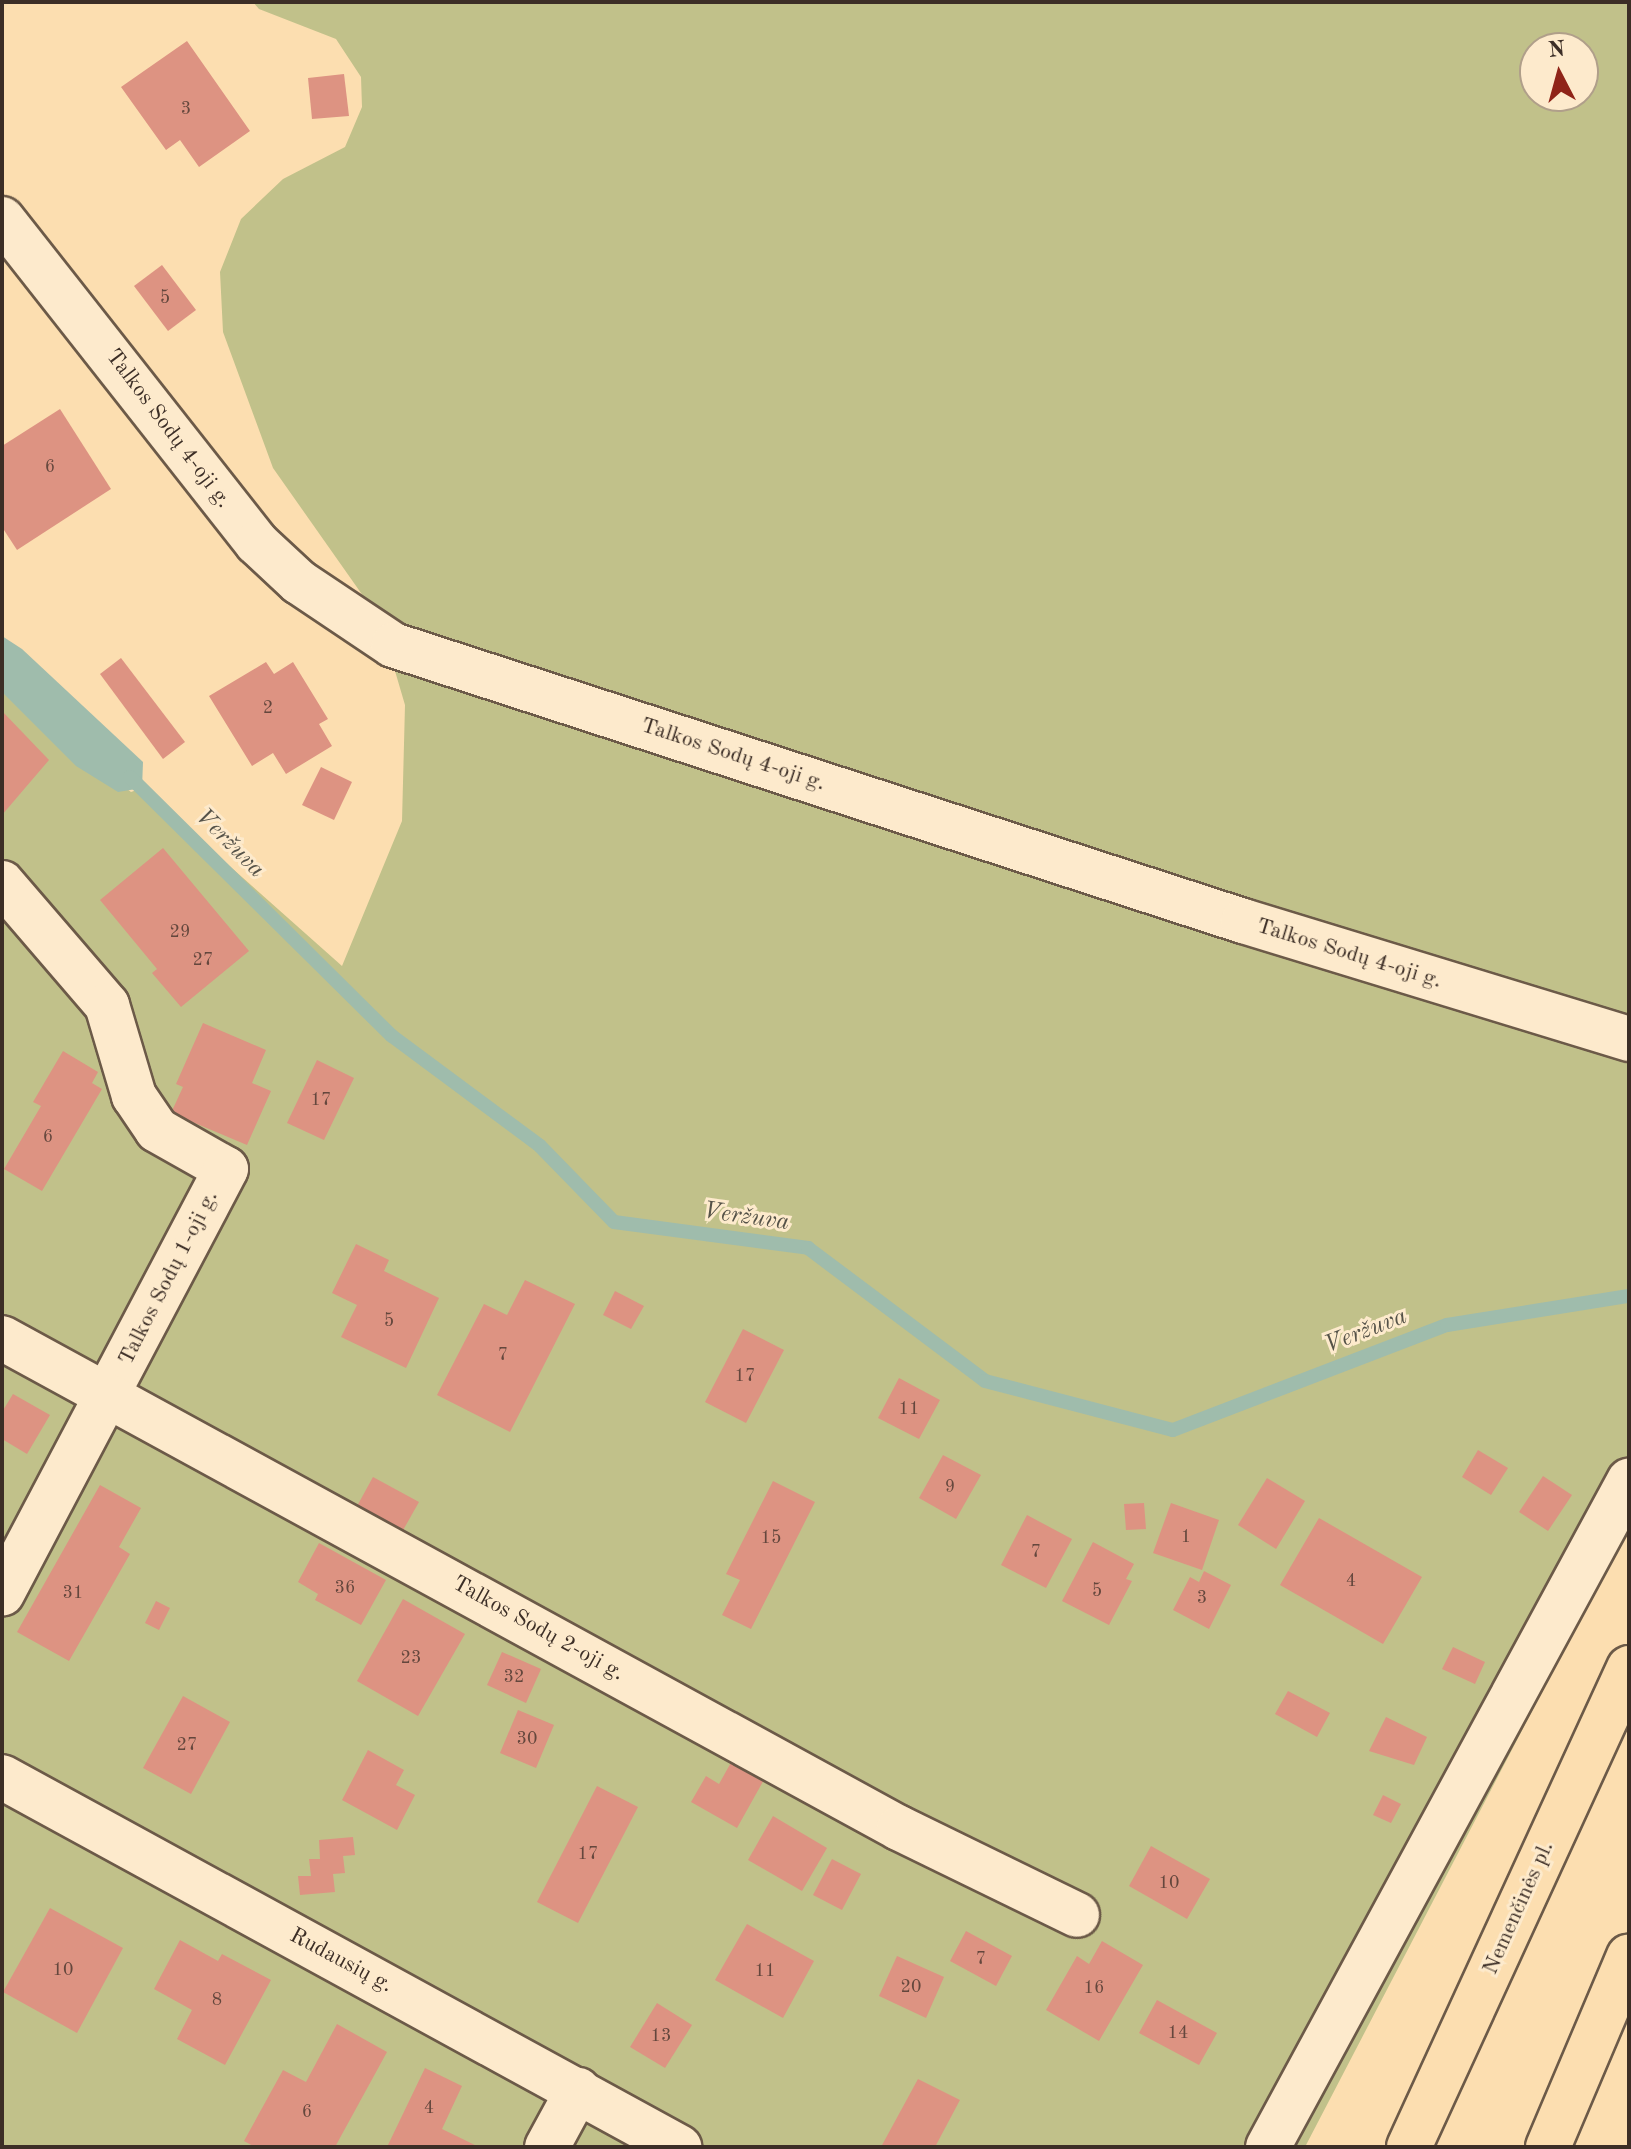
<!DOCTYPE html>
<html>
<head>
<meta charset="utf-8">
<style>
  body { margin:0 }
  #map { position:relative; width:1631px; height:2149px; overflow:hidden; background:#fcdeb0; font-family:"Old Standard TT",serif }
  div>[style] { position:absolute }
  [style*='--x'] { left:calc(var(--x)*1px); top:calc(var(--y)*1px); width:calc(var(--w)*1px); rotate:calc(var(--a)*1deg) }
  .green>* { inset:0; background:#c1c18a }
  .water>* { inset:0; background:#9fbcac }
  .stream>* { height:14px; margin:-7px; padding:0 7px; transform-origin:7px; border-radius:7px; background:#9fbcac }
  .building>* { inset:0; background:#dd9382 }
  .roads { filter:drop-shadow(2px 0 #6c5a48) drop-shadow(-2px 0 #6c5a48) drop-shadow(0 2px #6c5a48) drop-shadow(0 -2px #6c5a48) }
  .minor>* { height:44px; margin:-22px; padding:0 22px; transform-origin:22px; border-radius:22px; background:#fdeacc }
  .major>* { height:44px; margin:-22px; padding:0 22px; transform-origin:22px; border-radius:22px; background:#fcdeb0 }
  span { translate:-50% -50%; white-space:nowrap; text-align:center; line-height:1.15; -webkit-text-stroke:6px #fdeacc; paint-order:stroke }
  .number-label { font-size:18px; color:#64473d }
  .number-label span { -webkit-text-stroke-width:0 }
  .street-label { font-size:22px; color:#3c2e26 }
  .water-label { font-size:24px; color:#555248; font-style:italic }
  .frame { position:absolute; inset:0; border:4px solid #3c2e26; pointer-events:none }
  .north { position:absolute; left:1519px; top:32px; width:80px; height:80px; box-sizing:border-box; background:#fdeacc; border:2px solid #b09f8a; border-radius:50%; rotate:354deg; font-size:22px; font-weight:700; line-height:32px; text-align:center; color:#3c2e26 }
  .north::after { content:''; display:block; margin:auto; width:28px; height:36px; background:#8f2418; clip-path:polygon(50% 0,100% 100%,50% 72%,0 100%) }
</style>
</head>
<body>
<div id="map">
  <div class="green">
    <div style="clip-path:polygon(evenodd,253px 2px,1629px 2px,1629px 1525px,1305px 2147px,2px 2147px,2px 692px,131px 792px,142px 788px,342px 966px,402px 821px,405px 705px,380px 620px,273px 468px,223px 332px,220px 272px,241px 219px,283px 179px,345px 147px,362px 107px,361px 77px,336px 39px,259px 9px,253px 2px,1535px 48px,1583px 48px,1583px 96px,1535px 96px,1535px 48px)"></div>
  </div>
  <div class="water">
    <div style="clip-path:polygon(2px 636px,22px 649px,143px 762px,142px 788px,118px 792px,76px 766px,2px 692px)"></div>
  </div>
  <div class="stream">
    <div style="--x:130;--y:777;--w:368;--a:44.7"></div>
    <div style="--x:392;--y:1036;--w:184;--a:36.6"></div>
    <div style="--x:540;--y:1146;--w:106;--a:45.8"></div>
    <div style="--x:614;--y:1222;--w:196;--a:7.6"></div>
    <div style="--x:808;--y:1248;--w:221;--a:36.9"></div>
    <div style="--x:985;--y:1381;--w:194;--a:14.6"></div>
    <div style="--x:1173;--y:1430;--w:293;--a:-21"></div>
    <div style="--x:1447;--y:1325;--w:184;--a:-9.1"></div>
  </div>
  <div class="building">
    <div style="clip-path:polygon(187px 41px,250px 131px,199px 167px,180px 140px,166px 150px,121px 87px)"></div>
    <div style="clip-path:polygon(344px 74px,349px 116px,312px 119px,308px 78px)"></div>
    <div style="clip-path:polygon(162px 265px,196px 310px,168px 331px,134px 286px)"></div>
    <div style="clip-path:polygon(60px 409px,111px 489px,17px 550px,2px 527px,2px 446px)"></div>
    <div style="clip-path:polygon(121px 658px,185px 742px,163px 759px,100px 674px)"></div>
    <div style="clip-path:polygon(266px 662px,274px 674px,293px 662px,328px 719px,319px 724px,332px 746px,286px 774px,273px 753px,252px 766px,209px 696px)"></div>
    <div style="clip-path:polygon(2px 711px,49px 760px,2px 815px)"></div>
    <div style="clip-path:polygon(321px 767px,352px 782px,334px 820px,302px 805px)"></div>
    <div style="clip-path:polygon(163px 848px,249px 951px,181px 1007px,152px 973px,157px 969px,100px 900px)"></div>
    <div style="clip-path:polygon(203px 1023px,266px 1050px,252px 1083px,271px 1091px,247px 1145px,171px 1113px,183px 1087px,176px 1084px)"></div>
    <div style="clip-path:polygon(63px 1051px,98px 1072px,92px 1083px,102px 1089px,42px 1191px,4px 1169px,41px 1106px,33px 1102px)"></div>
    <div style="clip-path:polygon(317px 1060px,354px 1078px,324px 1140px,287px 1123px)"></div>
    <div style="clip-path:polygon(356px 1244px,389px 1260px,384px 1271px,439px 1298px,406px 1368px,341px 1337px,357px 1305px,332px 1293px)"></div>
    <div style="clip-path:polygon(525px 1280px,575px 1304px,510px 1432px,437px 1395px,484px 1304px,507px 1315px)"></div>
    <div style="clip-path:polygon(615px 1291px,644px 1306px,631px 1329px,603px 1315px)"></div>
    <div style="clip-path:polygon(743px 1329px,784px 1350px,746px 1423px,705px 1402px)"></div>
    <div style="clip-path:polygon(899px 1378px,940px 1400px,919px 1439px,878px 1418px)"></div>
    <div style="clip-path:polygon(13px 1394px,50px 1415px,27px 1454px,2px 1439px,2px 1412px)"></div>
    <div style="clip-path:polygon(1478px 1450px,1508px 1468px,1491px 1495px,1462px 1477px)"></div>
    <div style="clip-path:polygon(943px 1455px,981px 1475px,956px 1519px,919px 1498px)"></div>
    <div style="clip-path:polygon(1543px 1476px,1572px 1495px,1548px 1531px,1519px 1512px)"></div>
    <div style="clip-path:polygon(373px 1477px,419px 1502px,402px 1532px,356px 1508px)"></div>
    <div style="clip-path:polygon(1267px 1478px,1305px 1501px,1276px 1549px,1238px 1525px)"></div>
    <div style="clip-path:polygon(773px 1481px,815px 1502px,751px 1629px,722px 1615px,740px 1580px,726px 1574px)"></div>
    <div style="clip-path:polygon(100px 1485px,141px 1508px,119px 1547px,130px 1554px,69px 1661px,17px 1632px)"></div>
    <div style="clip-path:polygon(1144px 1503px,1146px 1529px,1126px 1530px,1124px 1504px)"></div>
    <div style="clip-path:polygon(1171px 1503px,1219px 1520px,1202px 1570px,1153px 1553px)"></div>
    <div style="clip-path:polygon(1027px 1515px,1072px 1539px,1046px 1588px,1001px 1565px)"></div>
    <div style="clip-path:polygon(1319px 1518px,1422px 1577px,1383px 1644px,1280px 1585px)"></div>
    <div style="clip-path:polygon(1093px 1542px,1134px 1564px,1126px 1579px,1132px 1581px,1109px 1625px,1062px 1601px)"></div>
    <div style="clip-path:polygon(319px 1543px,386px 1580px,361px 1625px,315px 1600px,318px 1594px,298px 1582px)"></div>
    <div style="clip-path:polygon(1204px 1571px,1231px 1585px,1209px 1629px,1173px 1610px,1190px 1577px,1199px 1582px)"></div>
    <div style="clip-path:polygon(403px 1599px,465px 1634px,418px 1716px,357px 1681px)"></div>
    <div style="clip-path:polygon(156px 1601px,170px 1608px,159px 1630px,145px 1623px)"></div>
    <div style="clip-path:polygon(1453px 1647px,1485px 1662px,1475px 1684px,1442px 1669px)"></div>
    <div style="clip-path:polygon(502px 1652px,541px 1669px,526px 1703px,487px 1685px)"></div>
    <div style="clip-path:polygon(1288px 1691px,1330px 1713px,1317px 1737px,1275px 1714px)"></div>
    <div style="clip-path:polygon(183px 1696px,230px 1722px,191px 1794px,143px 1768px)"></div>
    <div style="clip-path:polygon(518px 1710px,554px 1725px,536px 1768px,500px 1753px)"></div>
    <div style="clip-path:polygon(1386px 1717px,1427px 1737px,1414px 1765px,1369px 1751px)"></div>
    <div style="clip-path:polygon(368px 1750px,404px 1770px,396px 1785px,415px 1795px,397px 1830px,342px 1800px)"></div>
    <div style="clip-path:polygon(733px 1759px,765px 1778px,737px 1828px,691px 1802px,706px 1776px,719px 1784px)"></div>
    <div style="clip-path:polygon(597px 1786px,638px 1807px,578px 1923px,537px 1902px)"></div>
    <div style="clip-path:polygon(1383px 1795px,1401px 1804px,1391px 1823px,1373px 1815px)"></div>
    <div style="clip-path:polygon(773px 1816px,827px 1848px,802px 1891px,748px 1860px)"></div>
    <div style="clip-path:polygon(353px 1837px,355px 1855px,343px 1856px,345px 1873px,333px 1874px,335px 1892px,300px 1895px,298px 1876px,311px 1876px,309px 1859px,320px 1859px,319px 1840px)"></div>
    <div style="clip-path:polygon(1151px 1846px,1210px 1879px,1187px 1919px,1129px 1886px)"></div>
    <div style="clip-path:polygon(832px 1859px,861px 1874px,842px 1910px,813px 1895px)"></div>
    <div style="clip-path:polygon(50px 1908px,123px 1948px,77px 2033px,3px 1992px)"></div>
    <div style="clip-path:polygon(747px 1924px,814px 1961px,783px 2018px,715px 1980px)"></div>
    <div style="clip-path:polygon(966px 1931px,1012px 1956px,996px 1986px,950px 1961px)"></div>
    <div style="clip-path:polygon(180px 1940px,218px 1961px,222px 1954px,271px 1980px,225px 2065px,177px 2039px,192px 2010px,154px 1989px)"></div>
    <div style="clip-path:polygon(1102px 1941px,1143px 1965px,1099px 2041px,1046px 2010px,1077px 1956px,1089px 1964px)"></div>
    <div style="clip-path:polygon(897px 1956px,944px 1977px,926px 2018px,879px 1996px)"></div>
    <div style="clip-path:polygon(1157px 2000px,1217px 2033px,1199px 2065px,1139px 2033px)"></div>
    <div style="clip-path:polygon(657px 2003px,692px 2025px,665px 2068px,630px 2047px)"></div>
    <div style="clip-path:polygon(337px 2024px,387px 2052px,335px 2147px,255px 2147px,244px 2141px,283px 2070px,306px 2082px)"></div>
    <div style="clip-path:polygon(425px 2068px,462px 2086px,442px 2129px,479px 2147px,387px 2147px)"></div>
    <div style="clip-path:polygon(918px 2079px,960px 2100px,935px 2147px,881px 2147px)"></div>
  </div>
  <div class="roads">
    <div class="minor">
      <div style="--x:2;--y:219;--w:412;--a:51.8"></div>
      <div style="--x:257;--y:543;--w:57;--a:42.9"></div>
      <div style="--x:299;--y:582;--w:113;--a:33.8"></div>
      <div style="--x:393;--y:645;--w:894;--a:17.99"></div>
      <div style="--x:1243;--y:921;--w:404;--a:17"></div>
      <div style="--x:2;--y:883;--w:161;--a:49.3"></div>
      <div style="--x:107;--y:1005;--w:95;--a:73.5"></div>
      <div style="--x:134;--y:1096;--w:41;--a:55.9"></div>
      <div style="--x:157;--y:1130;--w:79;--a:29.5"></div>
      <div style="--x:226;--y:1169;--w:480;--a:117.8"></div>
      <div style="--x:2;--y:1338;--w:1022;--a:28.65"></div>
      <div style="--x:899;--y:1828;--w:198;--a:26"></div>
      <div style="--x:2;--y:1777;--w:772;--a:28.66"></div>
      <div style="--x:547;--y:2147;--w:65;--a:-61.5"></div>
      <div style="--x:1268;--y:2147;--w:758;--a:-61.54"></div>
    </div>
    <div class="major">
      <div style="--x:1409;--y:2147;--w:527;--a:-65.33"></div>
      <div style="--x:1548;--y:2147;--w:207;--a:-67"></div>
    </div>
  </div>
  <div class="number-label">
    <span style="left:186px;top:109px">3</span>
    <span style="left:165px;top:298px">5</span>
    <span style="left:50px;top:467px">6</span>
    <span style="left:268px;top:708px">2</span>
    <span style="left:180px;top:932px">29</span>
    <span style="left:203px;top:960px">27</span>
    <span style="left:321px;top:1100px">17</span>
    <span style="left:48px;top:1137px">6</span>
    <span style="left:389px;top:1321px">5</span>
    <span style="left:503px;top:1355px">7</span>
    <span style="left:745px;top:1376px">17</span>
    <span style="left:909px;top:1409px">11</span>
    <span style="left:950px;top:1487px">9</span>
    <span style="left:1186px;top:1537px">1</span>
    <span style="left:771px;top:1538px">15</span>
    <span style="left:1036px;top:1552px">7</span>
    <span style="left:1351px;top:1581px">4</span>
    <span style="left:345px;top:1588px">36</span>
    <span style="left:1097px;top:1591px">5</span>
    <span style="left:73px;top:1593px">31</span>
    <span style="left:1202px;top:1598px">3</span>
    <span style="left:411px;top:1658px">23</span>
    <span style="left:514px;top:1677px">32</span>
    <span style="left:527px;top:1739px">30</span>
    <span style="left:187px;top:1745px">27</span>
    <span style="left:588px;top:1854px">17</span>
    <span style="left:1169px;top:1883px">10</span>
    <span style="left:981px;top:1959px">7</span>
    <span style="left:63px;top:1970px">10</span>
    <span style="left:765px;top:1971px">11</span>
    <span style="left:911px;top:1987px">20</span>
    <span style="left:1094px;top:1988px">16</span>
    <span style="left:217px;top:2000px">8</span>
    <span style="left:1178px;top:2033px">14</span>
    <span style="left:661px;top:2036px">13</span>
    <span style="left:429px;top:2108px">4</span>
    <span style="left:307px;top:2112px">6</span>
  </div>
  <div class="street-label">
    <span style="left:168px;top:429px;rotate:53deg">Talkos Sodų 4-oji g.</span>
    <span style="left:733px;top:755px;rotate:18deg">Talkos Sodų 4-oji g.</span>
    <span style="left:1349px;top:954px;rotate:17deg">Talkos Sodų 4-oji g.</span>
    <span style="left:169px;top:1278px;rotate:-63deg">Talkos Sodų 1-oji g.</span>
    <span style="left:538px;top:1629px;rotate:29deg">Talkos Sodų 2-oji g.</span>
    <span style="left:1519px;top:1908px;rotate:-66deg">Nemenčinės pl.</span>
    <span style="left:341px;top:1961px;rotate:28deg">Rudausių g.</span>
  </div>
  <div class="water-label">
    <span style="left:229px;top:844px;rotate:45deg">Veržuva</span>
    <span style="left:746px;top:1218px;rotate:8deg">Veržuva</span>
    <span style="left:1366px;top:1332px;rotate:-21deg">Veržuva</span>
  </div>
  <div class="frame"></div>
  <div class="north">N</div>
</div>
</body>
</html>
